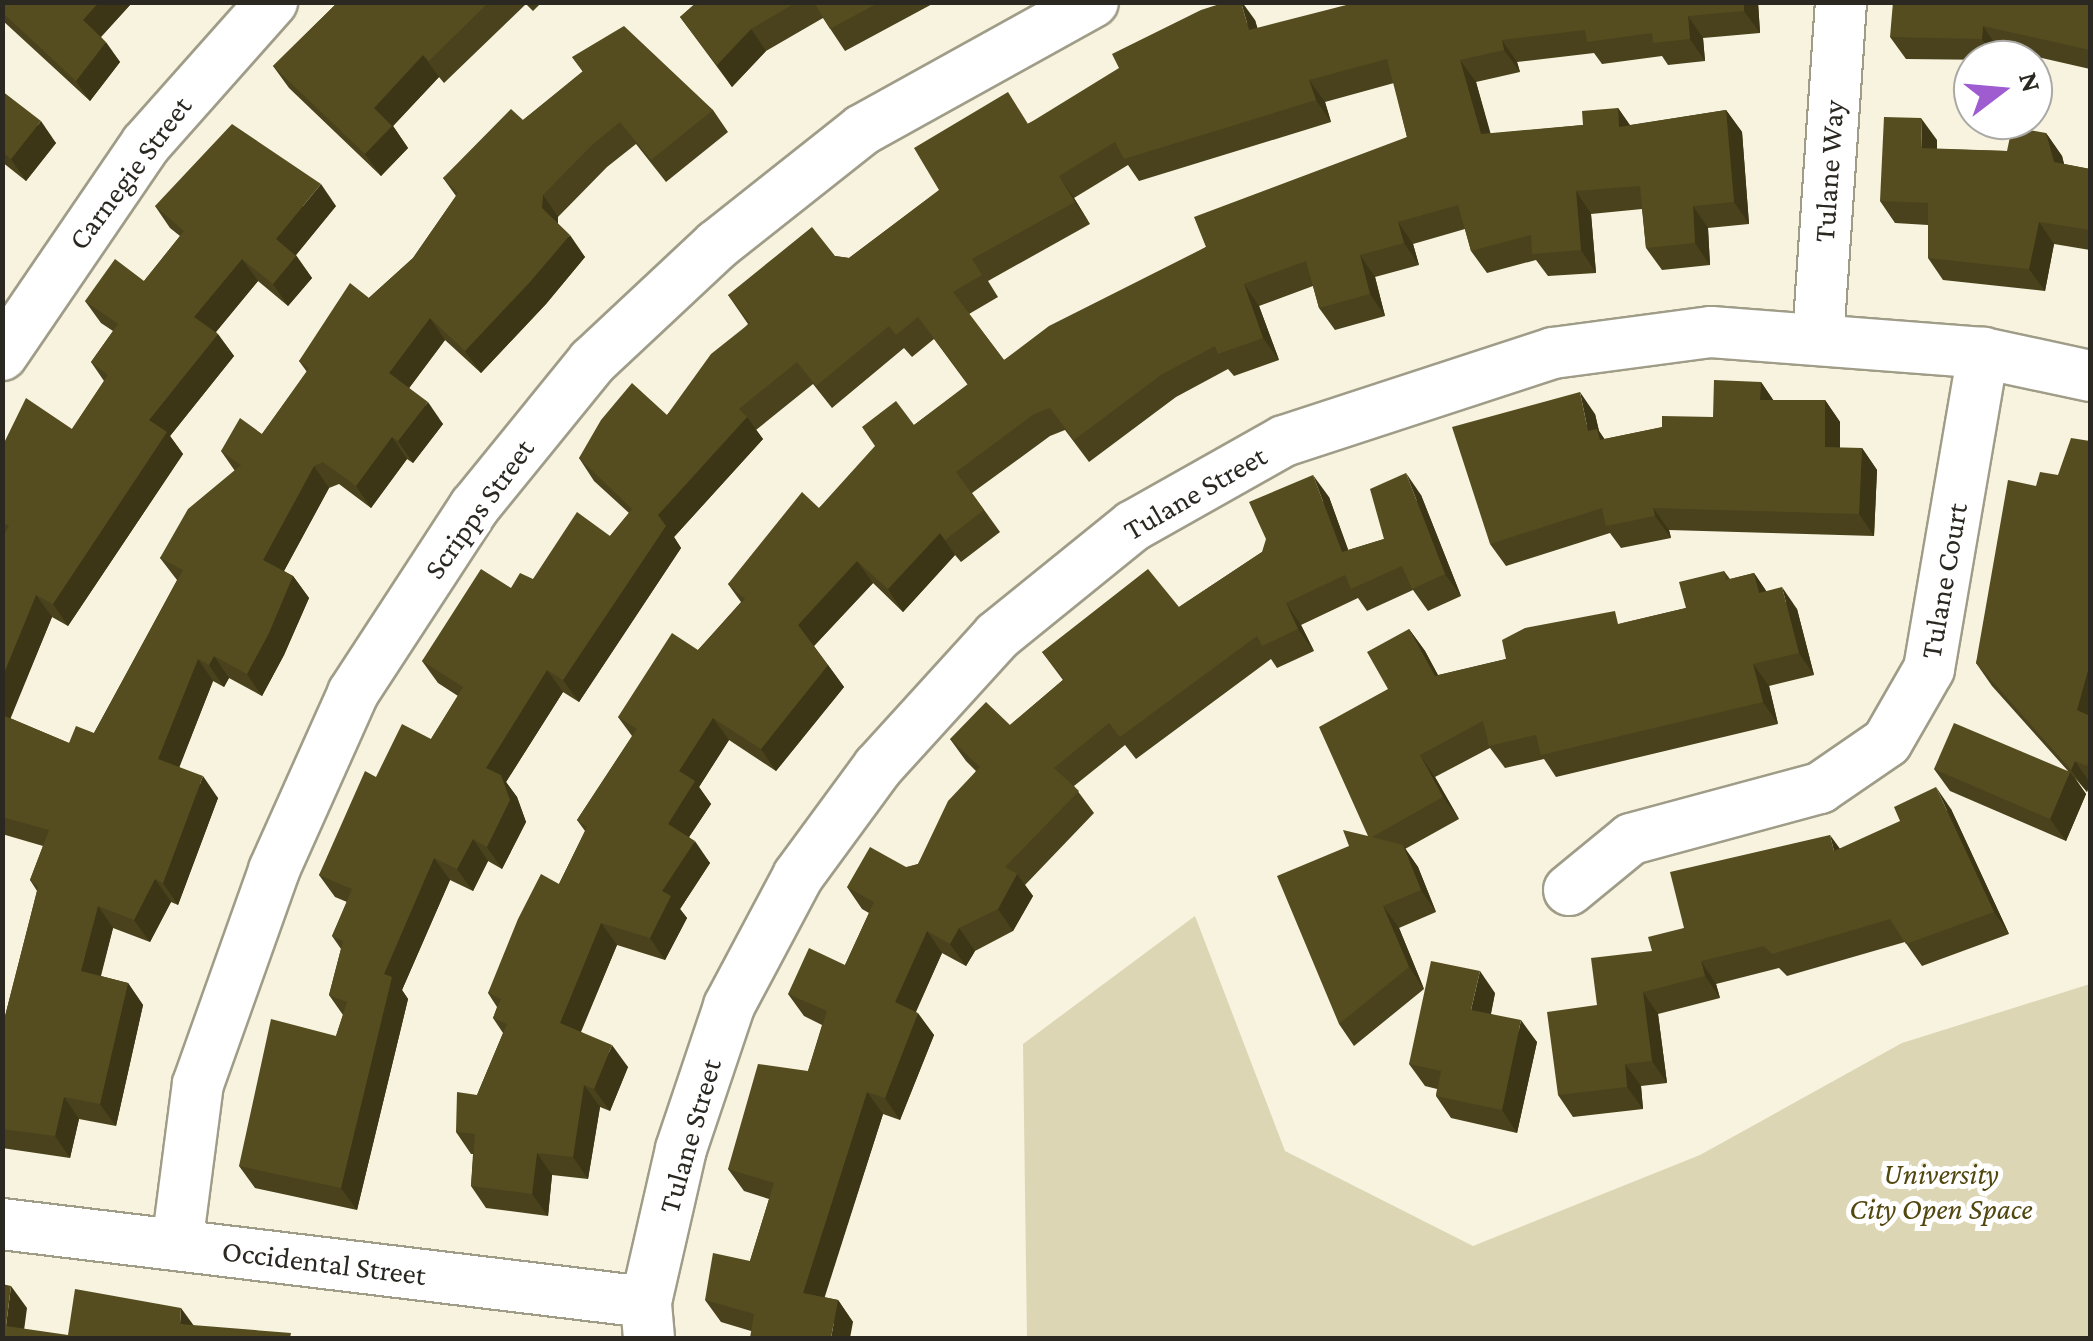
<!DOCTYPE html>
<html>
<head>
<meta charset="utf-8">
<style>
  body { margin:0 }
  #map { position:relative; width:2093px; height:1341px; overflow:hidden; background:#f7f3de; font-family:"Crimson Pro",serif }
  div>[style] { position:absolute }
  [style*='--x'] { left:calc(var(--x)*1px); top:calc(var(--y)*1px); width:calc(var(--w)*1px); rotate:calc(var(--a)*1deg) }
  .green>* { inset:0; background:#dcd6b5 }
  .roads { filter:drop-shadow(2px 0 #9f9c88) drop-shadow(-2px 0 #9f9c88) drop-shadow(0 2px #9f9c88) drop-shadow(0 -2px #9f9c88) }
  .minor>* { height:50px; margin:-25px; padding:0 25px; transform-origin:25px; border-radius:25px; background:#fff }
  .wall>* { inset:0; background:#49421c }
  .shaded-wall>* { inset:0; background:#3c3616 }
  .building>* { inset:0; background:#554d20 }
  span { translate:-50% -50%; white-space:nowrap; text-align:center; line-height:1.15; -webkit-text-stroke:10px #fff; paint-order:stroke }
  .street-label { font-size:30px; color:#2a2821 }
  .park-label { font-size:30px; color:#52480f; font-style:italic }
  .frame { position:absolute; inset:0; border:5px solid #2a2821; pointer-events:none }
  .north { position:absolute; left:1953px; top:40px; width:100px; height:100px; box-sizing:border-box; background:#fff; border:2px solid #aaa9a6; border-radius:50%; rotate:74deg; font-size:28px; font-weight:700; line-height:40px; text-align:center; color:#2a2821 }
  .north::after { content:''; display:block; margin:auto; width:35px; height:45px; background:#9f5bd0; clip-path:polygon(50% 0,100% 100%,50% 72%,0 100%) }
</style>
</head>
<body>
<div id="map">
  <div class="green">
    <div style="clip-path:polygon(1195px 916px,1285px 1151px,1473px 1246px,1700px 1155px,1902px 1043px,2090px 984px,2090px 1338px,1027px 1338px,1023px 1044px)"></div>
  </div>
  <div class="roads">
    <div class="minor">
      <div style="--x:1818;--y:339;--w:338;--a:-86.1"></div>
      <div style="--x:2;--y:355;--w:255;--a:-55.7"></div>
      <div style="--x:146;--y:144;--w:190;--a:-48.4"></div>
      <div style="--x:1569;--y:890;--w:80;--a:-39.4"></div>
      <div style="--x:1631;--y:839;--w:196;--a:-15.1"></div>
      <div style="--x:1820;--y:788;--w:81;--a:-34.5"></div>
      <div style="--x:1887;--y:742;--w:84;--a:-60.1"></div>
      <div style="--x:1929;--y:669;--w:321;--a:-80.3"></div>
      <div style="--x:2;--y:1224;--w:649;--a:6.91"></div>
      <div style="--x:177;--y:1245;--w:162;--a:-82.6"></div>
      <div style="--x:198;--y:1084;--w:227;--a:-70.4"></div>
      <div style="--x:274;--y:870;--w:194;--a:-65.9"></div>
      <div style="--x:353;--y:693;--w:223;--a:-56.9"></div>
      <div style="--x:475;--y:506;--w:186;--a:-50.9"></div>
      <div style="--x:592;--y:362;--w:171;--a:-43.1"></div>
      <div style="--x:717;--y:245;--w:185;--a:-38.4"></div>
      <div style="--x:862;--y:130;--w:264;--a:-29"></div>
      <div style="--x:649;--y:1338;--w:36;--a:-95"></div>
      <div style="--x:646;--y:1302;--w:157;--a:-77.1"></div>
      <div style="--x:681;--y:1149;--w:151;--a:-71.4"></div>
      <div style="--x:729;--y:1006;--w:147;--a:-62"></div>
      <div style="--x:798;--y:876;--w:135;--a:-53.7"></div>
      <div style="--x:878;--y:767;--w:177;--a:-47.7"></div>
      <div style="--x:997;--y:636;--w:175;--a:-39"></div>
      <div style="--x:1133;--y:526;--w:173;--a:-29.4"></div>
      <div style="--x:1284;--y:441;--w:283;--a:-18.1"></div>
      <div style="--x:1553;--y:353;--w:159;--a:-7.6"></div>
      <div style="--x:1711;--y:332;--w:273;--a:4.4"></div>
      <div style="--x:1983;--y:353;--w:109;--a:12.1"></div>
    </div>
  </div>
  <div class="wall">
    <div style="clip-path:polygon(2px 2px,128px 2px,130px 5px,101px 37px,120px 62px,90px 101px,2px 20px)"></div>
    <div style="clip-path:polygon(338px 2px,542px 2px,533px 11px,526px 4px,444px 83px,439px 77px,393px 126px,408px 148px,381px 176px,289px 88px,273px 66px)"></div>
    <div style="clip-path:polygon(697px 2px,936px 2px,845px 51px,823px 18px,766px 51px,732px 87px,680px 17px)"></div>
    <div style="clip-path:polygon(evenodd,1758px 2px,1760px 33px,1703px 38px,1705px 61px,1668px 65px,1662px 56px,1602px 64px,1594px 53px,1517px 62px,1520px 72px,1476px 82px,1490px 134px,1583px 125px,1618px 108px,1630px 125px,1726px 110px,1742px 132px,1749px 224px,1708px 228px,1710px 265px,1662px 270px,1646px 248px,1642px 209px,1591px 214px,1596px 273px,1548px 276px,1536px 260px,1487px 273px,1471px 251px,1465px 229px,1413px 244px,1419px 265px,1375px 277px,1385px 316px,1335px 330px,1319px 308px,1313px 286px,1259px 306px,1279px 360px,1234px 376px,1228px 369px,1176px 397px,1089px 462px,1065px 430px,1050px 436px,972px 493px,1000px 532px,961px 562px,955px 555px,903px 612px,873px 583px,814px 646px,844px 687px,776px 771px,729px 740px,699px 787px,711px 804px,689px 837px,710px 863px,680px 909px,687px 918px,665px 960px,617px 945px,581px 1032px,628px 1067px,610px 1111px,600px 1107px,588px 1179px,552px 1175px,548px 1216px,486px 1208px,471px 1186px,473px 1154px,471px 1154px,456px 1132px,477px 1095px,503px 1033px,493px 1018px,497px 1007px,488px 993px,559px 884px,585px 831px,577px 820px,632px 736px,618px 717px,698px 650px,741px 602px,728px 584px,819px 508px,914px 425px,968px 385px,934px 339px,912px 357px,904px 348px,832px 408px,813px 384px,756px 430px,763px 439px,674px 537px,681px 548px,579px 702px,563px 692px,506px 782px,517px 797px,526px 822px,502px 869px,488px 861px,473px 891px,450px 880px,402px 990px,408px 999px,357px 1210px,255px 1188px,239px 1166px,336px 1036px,343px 1015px,329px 995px,341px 949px,332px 936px,347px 902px,335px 897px,319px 875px,376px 777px,431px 739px,458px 696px,438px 683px,422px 661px,511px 588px,533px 579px,610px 536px,629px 513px,594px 481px,579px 458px,667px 415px,748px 324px,728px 295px,835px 256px,849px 258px,1029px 123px,1255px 20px,1257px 28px,1758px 2px,1394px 83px,1407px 137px,1206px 247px,1004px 360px,969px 314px,998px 297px,988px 281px,1090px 224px,1074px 198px,1128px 165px,1139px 181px,1331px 122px,1325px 102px,1394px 83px)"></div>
    <div style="clip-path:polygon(2090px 2px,2090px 69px,1998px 48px,1997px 60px,1906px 59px,1890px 37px)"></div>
    <div style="clip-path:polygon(572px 57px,713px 110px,728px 132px,666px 182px,636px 144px,607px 167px,558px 217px,558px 224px,585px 257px,546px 304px,481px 373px,445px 340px,409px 388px,443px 424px,413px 463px,407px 459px,371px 508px,339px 484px,329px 488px,284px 571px,293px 576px,309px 598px,284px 655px,262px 696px,229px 678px,224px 687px,213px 681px,179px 767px,218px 798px,178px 905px,171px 902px,150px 942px,113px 928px,101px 976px,128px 983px,143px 1005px,116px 1126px,79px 1119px,70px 1158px,2px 1148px,2px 1028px,37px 891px,30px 880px,43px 846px,2px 834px,2px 539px,4px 536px,2px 535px,2px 447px,72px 429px,104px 381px,91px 362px,113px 331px,101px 323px,85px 301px,144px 281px,180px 236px,170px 228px,155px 206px,336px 206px,296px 255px,312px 278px,288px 306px,258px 281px,216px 332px,234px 356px,170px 436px,183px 454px,68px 626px,52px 617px,10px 718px,69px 743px,94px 733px,177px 580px,160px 558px,235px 471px,221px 451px,262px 434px,307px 372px,299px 361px,413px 258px,456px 196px,443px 178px,523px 120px,583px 72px)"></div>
    <div style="clip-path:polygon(2px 91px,56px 143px,26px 181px,2px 162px)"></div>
    <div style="clip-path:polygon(2046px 133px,2062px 156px,2064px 164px,2090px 169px,2090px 250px,2054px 244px,2045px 291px,1943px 280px,1928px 258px,1928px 225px,1895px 223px,1880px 201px,1937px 140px,1937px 149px,2007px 151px)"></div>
    <div style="clip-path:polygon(1761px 382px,1773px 400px,1825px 400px,1840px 422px,1840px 448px,1862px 448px,1877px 470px,1874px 536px,1669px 530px,1671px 538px,1621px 548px,1610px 533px,1506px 566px,1490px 544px,1595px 414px,1599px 431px,1604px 439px,1713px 417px)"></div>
    <div style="clip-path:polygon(2090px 441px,2090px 783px,2087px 792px,2075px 778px,2086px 794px,2066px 841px,1950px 791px,1934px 769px,2068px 771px,1992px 686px,1976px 663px,2036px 486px,2058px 475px)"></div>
    <div style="clip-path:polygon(1421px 495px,1461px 596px,1428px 611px,1413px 590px,1367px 611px,1358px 598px,1301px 625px,1314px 651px,1277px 668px,1271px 659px,1136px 759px,1125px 745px,1074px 786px,1094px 813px,1025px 885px,1033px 896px,1013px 931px,975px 951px,966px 966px,942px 953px,916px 1012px,934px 1035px,900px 1120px,883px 1114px,824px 1297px,838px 1300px,853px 1322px,751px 1331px,721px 1322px,705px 1300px,750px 1261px,769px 1199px,744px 1191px,728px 1169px,808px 1071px,822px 1025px,804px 1016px,788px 994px,845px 965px,869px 913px,862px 909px,847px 887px,918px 864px,976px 771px,966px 761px,950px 739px,1010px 725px,1063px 680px,1042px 652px,1179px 607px,1262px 552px,1329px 497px,1348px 550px,1384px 539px)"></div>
    <div style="clip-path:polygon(1724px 571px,1730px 579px,1754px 573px,1766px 591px,1797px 609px,1814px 675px,1769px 686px,1778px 724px,1556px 777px,1544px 759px,1505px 768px,1490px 748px,1435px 777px,1459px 819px,1405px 849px,1418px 867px,1436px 912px,1399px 928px,1424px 989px,1354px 1046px,1339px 1024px,1349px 846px,1368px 836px,1388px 689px,1409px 629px,1425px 651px,1438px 675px,1506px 659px,1623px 623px,1686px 608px)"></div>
    <div style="clip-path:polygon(1951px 809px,2009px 934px,1922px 966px,1905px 942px,1787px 976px,1779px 968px,1716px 984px,1720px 998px,1658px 1014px,1667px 1083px,1641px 1086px,1643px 1109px,1573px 1117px,1558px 1095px,1597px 1005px,1652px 951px,1684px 928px,1840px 849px)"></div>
    <div style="clip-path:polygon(1495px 993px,1491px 1014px,1537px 1042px,1517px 1133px,1451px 1118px,1436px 1096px,1437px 1089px,1425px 1086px,1409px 1064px)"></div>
  </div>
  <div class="shaded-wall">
    <div style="clip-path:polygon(99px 2px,128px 2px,130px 5px,98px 40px,83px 20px)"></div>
    <div style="clip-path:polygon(1241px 2px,1242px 2px,1255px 20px,1265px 52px,1249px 30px)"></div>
    <div style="clip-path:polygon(1744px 2px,1758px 2px,1760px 33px,1744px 11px)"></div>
    <div style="clip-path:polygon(1688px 16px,1703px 38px,1705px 61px,1690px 39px)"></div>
    <div style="clip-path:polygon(1983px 26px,1998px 48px,1997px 60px,1982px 39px)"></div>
    <div style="clip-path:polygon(751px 29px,766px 51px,732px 87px,717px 65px)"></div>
    <div style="clip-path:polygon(1502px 40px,1517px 62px,1520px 72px,1504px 50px)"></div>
    <div style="clip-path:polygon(106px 42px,120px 62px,90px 101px,76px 81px)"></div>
    <div style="clip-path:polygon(423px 55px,439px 77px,393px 126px,408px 148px,381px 176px,365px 154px,374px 108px)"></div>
    <div style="clip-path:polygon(1460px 60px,1476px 82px,1497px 156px,1481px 134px)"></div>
    <div style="clip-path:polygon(1309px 80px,1325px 102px,1331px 122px,1316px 100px)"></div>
    <div style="clip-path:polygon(1618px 108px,1633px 130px,1619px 127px)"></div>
    <div style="clip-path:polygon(1726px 110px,1742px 132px,1749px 224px,1734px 202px)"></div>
    <div style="clip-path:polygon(1921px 118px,1937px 140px,1937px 171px,1922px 148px)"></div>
    <div style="clip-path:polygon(41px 121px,56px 143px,26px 181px,11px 159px)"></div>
    <div style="clip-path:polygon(2046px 133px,2062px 156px,2069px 184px,2054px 162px)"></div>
    <div style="clip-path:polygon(1059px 176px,1074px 198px,1090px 224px,1075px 202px)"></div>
    <div style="clip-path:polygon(321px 184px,336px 206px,291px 261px,276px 239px)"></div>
    <div style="clip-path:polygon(1576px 191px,1591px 214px,1596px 273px,1581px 250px)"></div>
    <div style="clip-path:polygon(543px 195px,558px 217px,557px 230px,542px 208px)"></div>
    <div style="clip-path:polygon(1693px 206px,1708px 228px,1710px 265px,1695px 243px)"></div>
    <div style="clip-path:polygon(1398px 222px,1413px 244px,1419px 265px,1404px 243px)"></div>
    <div style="clip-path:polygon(2039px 222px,2054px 244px,2045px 291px,2029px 269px)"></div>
    <div style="clip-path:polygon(570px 235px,585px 257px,546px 304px,481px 373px,465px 351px)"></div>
    <div style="clip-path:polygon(1360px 255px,1375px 277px,1385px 316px,1370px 294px)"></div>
    <div style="clip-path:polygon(296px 256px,312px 278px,288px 306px,273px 284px)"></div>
    <div style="clip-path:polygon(242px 259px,258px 281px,210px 339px,194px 317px)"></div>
    <div style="clip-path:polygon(1244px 284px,1259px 306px,1279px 360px,1263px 338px)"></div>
    <div style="clip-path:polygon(430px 318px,445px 340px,404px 395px,389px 373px)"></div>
    <div style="clip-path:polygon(218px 334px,234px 356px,170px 436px,183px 454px,68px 626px,53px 604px,149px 420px)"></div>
    <div style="clip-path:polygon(1761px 382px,1776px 404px,1760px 400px)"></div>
    <div style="clip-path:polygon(1580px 392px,1595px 414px,1599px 431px,1613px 451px,1588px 431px)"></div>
    <div style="clip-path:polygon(1825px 400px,1840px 422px,1840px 470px,1825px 447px)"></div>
    <div style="clip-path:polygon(428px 402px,443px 424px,413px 463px,398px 441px)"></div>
    <div style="clip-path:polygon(747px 417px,763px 439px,674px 537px,681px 548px,579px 702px,563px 680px,658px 515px)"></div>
    <div style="clip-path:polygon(392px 437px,407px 459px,371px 508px,356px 486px)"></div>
    <div style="clip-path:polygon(1862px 448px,1877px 470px,1874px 536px,1859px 514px)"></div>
    <div style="clip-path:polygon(314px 466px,329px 488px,278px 582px,263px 560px)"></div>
    <div style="clip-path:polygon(1406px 473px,1421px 495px,1461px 596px,1445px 574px)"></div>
    <div style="clip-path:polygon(1313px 475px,1329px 497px,1357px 574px,1342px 552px)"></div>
    <div style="clip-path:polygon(1653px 508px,1669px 530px,1671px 538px,1655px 516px)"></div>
    <div style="clip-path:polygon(940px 533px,955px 555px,903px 612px,888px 589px)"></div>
    <div style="clip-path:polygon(857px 561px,873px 583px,813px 647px,798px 625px)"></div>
    <div style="clip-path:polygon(1754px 573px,1769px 595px,1759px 593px)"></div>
    <div style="clip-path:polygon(293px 576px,309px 598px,284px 655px,262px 696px,247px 674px)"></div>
    <div style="clip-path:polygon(1782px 587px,1797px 609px,1814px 675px,1799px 653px)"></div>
    <div style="clip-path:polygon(36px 595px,52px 617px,5px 732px,2px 728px,2px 678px)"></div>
    <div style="clip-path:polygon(1286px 603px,1301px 625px,1314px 651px,1298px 629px)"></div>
    <div style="clip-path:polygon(1409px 629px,1425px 651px,1450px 698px,1435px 676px)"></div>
    <div style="clip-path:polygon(214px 656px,229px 678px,224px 687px,209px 665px)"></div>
    <div style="clip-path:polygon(198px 659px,213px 681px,174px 781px,158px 759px)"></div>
    <div style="clip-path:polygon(2090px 663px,2090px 730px,2077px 710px)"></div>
    <div style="clip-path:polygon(1753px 664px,1769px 686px,1778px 724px,1763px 702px)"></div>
    <div style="clip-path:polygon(828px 665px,844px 687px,776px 771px,761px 749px)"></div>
    <div style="clip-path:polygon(547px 670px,563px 692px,506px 782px,517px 797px,526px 822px,502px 869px,487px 847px,486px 768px)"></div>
    <div style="clip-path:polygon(713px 718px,729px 740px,699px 787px,711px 804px,683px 846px,668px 824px,679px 771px)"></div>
    <div style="clip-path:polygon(1420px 755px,1435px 777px,1459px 819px,1443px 797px)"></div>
    <div style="clip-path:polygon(2075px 761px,2090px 783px,2087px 792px,2071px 770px)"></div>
    <div style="clip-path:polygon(2070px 772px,2086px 794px,2066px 841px,2050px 819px)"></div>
    <div style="clip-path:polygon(203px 776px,218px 798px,178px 905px,163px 883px)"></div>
    <div style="clip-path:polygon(1936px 787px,1951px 809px,2009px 934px,1994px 912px)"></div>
    <div style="clip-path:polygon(1830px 835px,1846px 857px,1834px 851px)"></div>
    <div style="clip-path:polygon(473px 839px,488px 861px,473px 891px,457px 869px)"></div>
    <div style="clip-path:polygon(695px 841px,710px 863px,680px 909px,687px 918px,665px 960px,650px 938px,662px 891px)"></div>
    <div style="clip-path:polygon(1403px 845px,1418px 867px,1436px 912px,1421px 890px)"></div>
    <div style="clip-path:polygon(434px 858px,450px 880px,402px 990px,408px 999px,357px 1210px,341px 1188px,384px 974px)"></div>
    <div style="clip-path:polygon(1017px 874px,1033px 896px,1013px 931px,998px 909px)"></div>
    <div style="clip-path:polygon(155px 879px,171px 902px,150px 942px,134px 920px)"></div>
    <div style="clip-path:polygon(98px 906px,113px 928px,96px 993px,81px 971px)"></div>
    <div style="clip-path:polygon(1383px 906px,1399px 928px,1424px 989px,1409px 967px)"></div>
    <div style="clip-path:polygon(601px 923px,617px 945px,575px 1045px,560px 1023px)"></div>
    <div style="clip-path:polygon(959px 928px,975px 951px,966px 966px,950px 944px)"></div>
    <div style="clip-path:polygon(927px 931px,942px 953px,910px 1024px,895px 1002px)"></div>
    <div style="clip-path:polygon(1701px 961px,1716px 984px,1720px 998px,1705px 976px)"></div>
    <div style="clip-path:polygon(1480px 971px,1495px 993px,1487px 1032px,1471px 1010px)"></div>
    <div style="clip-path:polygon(128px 983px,143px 1005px,116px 1126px,100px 1104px)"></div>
    <div style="clip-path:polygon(1643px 992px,1658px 1014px,1667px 1083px,1652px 1061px)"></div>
    <div style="clip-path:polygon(918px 1013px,934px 1035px,900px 1120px,885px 1098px)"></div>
    <div style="clip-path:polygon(1521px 1020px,1537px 1042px,1517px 1133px,1502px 1110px)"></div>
    <div style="clip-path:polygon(612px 1045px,628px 1067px,610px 1111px,594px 1089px)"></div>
    <div style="clip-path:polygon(1625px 1064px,1641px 1086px,1643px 1109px,1627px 1087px)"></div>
    <div style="clip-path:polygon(584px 1085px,600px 1107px,588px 1179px,573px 1157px)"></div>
    <div style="clip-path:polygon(867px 1092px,883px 1114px,819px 1315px,803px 1293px)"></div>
    <div style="clip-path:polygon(64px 1097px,79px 1119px,70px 1158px,55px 1136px)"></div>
    <div style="clip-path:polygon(537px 1153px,552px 1175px,548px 1216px,532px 1194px)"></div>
    <div style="clip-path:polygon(11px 1286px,27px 1308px,23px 1338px,6px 1326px)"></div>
    <div style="clip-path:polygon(838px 1300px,853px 1322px,850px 1338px,831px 1338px)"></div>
    <div style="clip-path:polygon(181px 1308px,197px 1330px,180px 1324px)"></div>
  </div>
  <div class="building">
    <div style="clip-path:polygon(2px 2px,99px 2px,83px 20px,106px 42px,76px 81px,2px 12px)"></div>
    <div style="clip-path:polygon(338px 2px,489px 2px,429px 61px,423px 55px,374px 108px,392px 126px,365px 154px,273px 66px)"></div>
    <div style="clip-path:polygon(697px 2px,797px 2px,751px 29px,717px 65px,680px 17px)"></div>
    <div style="clip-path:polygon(814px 2px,880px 2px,830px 29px)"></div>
    <div style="clip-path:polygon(evenodd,1226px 2px,1241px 2px,1249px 30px,1358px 2px,1744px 2px,1744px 11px,1688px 16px,1690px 39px,1653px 43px,1652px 33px,1587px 42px,1585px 30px,1502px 40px,1504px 50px,1460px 60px,1481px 134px,1583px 125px,1582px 111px,1618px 108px,1619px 127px,1726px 110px,1734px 202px,1693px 206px,1695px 243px,1646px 248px,1640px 186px,1576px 191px,1581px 250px,1532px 254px,1531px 235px,1471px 251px,1458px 205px,1398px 222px,1404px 243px,1360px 255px,1370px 294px,1319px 308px,1306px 261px,1244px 284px,1263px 338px,1218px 354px,1215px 346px,1161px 375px,1074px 440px,1050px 408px,1034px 414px,956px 472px,984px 510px,945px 540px,940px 533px,888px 589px,857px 561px,798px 625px,828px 665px,761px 749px,713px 718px,679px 771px,695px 781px,668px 824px,695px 841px,662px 891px,671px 896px,650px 938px,601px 923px,560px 1023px,612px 1045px,594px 1089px,584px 1085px,573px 1157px,537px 1153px,532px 1194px,471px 1186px,475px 1134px,456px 1132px,457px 1092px,477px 1095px,507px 1024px,493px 1018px,501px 999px,488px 993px,518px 919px,541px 874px,559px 884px,587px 827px,577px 820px,637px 729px,618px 717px,672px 633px,698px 650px,745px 599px,728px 584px,802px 492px,819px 508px,875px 446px,862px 427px,896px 401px,914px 425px,968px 384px,918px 317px,896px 335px,889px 326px,816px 386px,797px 362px,739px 409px,747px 417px,658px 515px,666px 526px,563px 680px,547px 670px,486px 768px,501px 775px,510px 800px,487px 847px,473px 839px,457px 869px,434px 858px,384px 974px,392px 977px,341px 1188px,239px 1166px,271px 1019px,336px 1036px,347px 1002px,329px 995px,343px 941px,332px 936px,352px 889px,319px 875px,365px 771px,376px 777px,402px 724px,431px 739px,463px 687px,422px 661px,481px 569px,511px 588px,520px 573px,533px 579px,577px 512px,610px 536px,632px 509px,579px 458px,601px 420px,632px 383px,667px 415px,711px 354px,750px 323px,728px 295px,812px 227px,835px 256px,849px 258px,939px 190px,914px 148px,1008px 92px,1028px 124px,1119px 68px,1112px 54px,1201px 10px,1226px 2px,1387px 59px,1407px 137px,1194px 217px,1206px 247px,1049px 326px,1004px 360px,953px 292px,982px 275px,972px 259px,1075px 202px,1059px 176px,1115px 142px,1124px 159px,1316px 100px,1309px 80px,1387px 59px)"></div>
    <div style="clip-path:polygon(1893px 2px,2090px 2px,2090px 50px,1983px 26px,1982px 39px,1890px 37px)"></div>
    <div style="clip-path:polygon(624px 26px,713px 110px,651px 160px,620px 122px,592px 145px,543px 195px,542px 208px,570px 235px,530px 282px,465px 351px,430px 318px,389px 373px,428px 402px,398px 441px,392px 437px,356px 486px,323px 462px,314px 466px,263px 560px,293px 576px,269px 633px,247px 674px,214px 656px,209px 665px,198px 659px,158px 759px,203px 776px,163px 883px,155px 879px,134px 920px,98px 906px,81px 971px,128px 983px,100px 1104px,64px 1097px,55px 1136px,2px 1129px,2px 1028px,38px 887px,30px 880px,49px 830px,2px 817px,2px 715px,69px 743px,76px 726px,94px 733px,183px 570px,160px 558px,188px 509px,241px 465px,221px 451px,240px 418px,262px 434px,309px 368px,299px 361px,350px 283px,369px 298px,413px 258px,458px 193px,443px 178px,511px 109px,523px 120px,583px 71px,572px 57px)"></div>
    <div style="clip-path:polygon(2px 91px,41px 121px,11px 159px,2px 152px)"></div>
    <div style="clip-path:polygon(1884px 117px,1921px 118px,1922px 148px,2007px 151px,2012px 127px,2046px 133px,2054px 162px,2090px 169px,2090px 230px,2039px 222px,2029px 269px,1928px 258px,1928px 203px,1880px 201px)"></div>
    <div style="clip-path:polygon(232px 124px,321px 184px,276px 239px,296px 256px,273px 284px,242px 259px,194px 317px,218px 334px,149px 420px,167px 432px,53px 604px,36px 595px,2px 678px,2px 539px,9px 526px,2px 522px,2px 447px,26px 398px,72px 429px,108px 375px,91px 362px,118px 324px,85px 301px,115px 259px,144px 281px,184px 231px,155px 206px)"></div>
    <div style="clip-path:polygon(1714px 380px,1761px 382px,1760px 400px,1825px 400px,1825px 447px,1862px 448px,1859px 514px,1653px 508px,1655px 516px,1606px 526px,1602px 508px,1490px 544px,1452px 427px,1580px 392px,1588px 431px,1597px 429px,1600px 440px,1662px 427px,1662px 416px,1713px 417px)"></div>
    <div style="clip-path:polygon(2071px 438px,2090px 441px,2090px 663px,2077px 710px,2090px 716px,2090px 756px,2087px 766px,2075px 761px,2071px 770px,1976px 663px,2008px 480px,2036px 486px,2040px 472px,2058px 475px)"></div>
    <div style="clip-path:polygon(1406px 473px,1445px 574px,1412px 589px,1402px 566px,1351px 589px,1345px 575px,1286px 603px,1298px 629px,1262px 646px,1257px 636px,1120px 737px,1109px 723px,1054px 768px,1079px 791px,1005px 867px,1017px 874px,998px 909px,959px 928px,950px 944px,927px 931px,895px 1002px,918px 1013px,885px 1098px,867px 1092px,803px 1293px,838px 1300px,831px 1338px,750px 1338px,754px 1314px,705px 1300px,713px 1253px,750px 1261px,774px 1183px,728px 1169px,758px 1064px,808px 1071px,827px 1011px,788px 994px,809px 948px,845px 965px,874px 902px,847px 887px,870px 847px,906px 867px,918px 864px,948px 801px,980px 767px,950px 739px,986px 702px,1010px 725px,1064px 679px,1042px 652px,1148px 569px,1179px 607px,1262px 552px,1266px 539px,1249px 502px,1313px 475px,1342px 552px,1384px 539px,1370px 489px)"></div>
    <div style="clip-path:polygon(1724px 571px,1726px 580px,1754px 573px,1759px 593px,1782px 587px,1799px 653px,1753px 664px,1763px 702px,1541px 755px,1536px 735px,1489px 746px,1483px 721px,1420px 755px,1443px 797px,1372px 837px,1403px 845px,1421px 890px,1383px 906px,1409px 967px,1339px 1024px,1277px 876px,1349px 846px,1343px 830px,1368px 836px,1319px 727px,1388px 689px,1367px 652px,1409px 629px,1435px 676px,1506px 659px,1502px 640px,1525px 628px,1615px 611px,1618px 624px,1686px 608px,1679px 582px)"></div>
    <div style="clip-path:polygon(1954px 723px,2070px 772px,2050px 819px,1934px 769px)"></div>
    <div style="clip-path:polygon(1936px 787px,1994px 912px,1906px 944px,1890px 919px,1772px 954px,1764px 946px,1701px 961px,1705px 976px,1643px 992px,1652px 1061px,1625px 1064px,1627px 1087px,1558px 1095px,1547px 1012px,1597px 1005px,1591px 958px,1652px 951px,1648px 937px,1684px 928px,1670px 872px,1830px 835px,1834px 851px,1900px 821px,1894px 807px)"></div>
    <div style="clip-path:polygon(1431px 961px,1480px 971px,1471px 1010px,1521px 1020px,1502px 1110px,1436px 1096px,1441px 1071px,1409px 1064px)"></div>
    <div style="clip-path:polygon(2px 1284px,11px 1286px,6px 1326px,68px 1335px,75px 1289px,181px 1308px,180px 1324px,291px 1333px,290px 1338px,2px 1338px)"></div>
    <div style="clip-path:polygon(354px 1336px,385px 1338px,354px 1338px)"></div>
  </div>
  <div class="street-label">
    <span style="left:1829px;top:171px;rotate:-86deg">Tulane Way</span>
    <span style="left:130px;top:173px;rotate:-53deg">Carnegie Street</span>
    <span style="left:1195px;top:493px;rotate:-30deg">Tulane Street</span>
    <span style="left:479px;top:509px;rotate:-54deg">Scripps Street</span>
    <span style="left:1944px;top:581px;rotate:-80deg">Tulane Court</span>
    <span style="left:690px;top:1136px;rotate:-74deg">Tulane Street</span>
    <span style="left:324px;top:1263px;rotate:7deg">Occidental Street</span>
  </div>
  <div class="park-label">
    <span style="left:1941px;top:1191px">University<br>City Open Space</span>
  </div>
  <div class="frame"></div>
  <div class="north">N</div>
</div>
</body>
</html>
